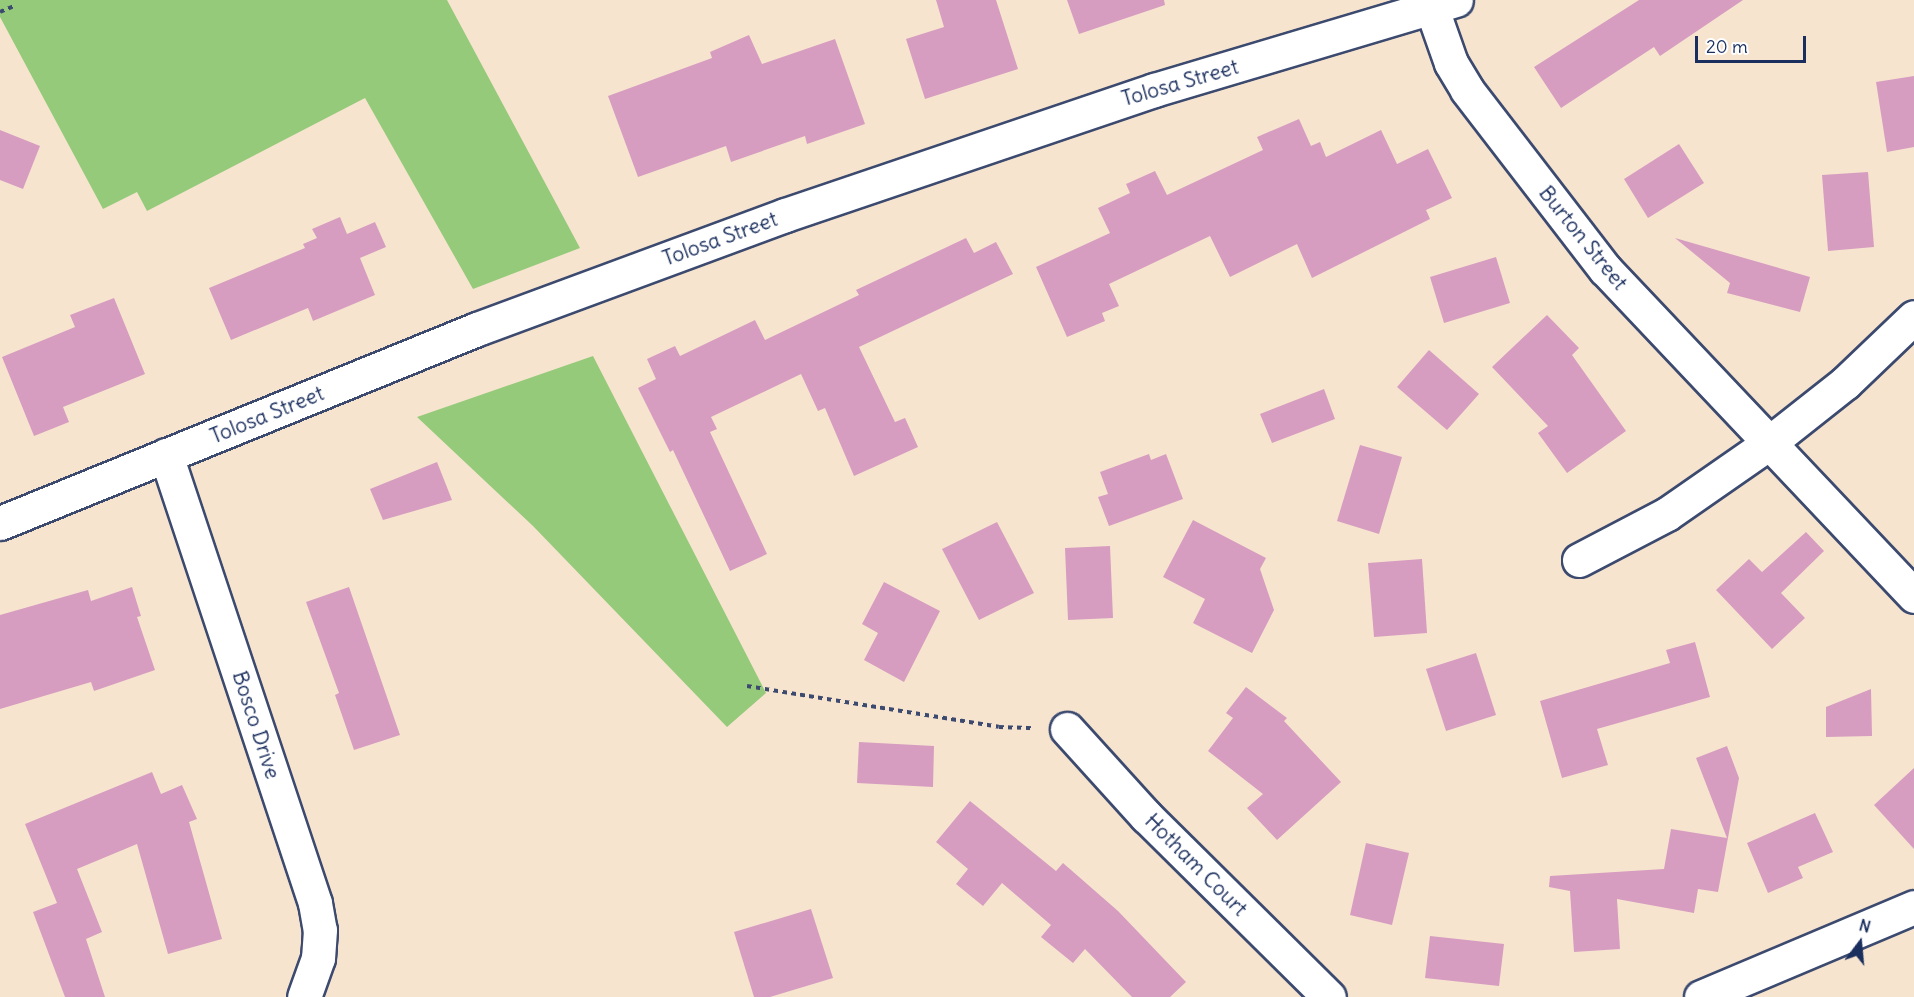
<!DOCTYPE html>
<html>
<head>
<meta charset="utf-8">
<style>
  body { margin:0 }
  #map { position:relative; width:1914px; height:997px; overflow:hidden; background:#f7e4cf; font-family:Delius,sans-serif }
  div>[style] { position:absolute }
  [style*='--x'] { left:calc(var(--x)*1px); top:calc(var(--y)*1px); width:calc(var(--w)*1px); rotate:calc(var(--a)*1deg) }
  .green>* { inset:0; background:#95ca7b }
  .building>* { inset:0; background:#d69dc0 }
  .path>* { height:4px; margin-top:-2px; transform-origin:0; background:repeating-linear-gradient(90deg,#3c4a6f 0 4.5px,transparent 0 9px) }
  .roads { filter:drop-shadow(2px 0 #3c4a6f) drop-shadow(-2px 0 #3c4a6f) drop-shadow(0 2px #3c4a6f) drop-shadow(0 -2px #3c4a6f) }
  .minor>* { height:33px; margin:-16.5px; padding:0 16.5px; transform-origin:16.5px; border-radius:16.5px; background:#fff }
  span { translate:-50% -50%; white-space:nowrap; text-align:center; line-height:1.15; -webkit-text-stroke:5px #fff; paint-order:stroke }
  .street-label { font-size:21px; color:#1b2f5e }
  .north { position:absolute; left:1830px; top:913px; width:60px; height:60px; -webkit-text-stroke:4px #fff; paint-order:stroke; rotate:16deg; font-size:16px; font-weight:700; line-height:24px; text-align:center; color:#1b2f5e }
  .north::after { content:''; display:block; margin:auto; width:21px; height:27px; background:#1b2f5e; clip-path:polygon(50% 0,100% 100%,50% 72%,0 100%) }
  .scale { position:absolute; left:1695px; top:36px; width:111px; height:27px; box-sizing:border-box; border:3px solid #1b2f5e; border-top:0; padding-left:8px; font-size:18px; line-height:21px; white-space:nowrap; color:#1b2f5e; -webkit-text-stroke:4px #fff; paint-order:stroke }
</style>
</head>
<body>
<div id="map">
  <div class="green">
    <div style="clip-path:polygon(0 0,447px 0,580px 248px,473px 289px,365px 98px,147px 211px,137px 192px,103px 209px,0 17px)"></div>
    <div style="clip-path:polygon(593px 356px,766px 693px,727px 727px,533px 526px,417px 417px)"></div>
  </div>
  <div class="building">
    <div style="clip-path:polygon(936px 0,996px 0,1018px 69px,925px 99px,906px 39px,944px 27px)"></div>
    <div style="clip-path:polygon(1067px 0,1164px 0,1165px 5px,1079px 34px)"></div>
    <div style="clip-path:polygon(1639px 0,1743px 0,1660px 56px,1654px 47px,1561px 108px,1534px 67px)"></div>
    <div style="clip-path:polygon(749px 35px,762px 64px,835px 39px,865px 124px,807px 144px,805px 136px,731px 162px,726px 146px,638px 177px,608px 96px,712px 58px,710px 52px)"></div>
    <div style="clip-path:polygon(1914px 76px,1914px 147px,1887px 152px,1876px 82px)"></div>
    <div style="clip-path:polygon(1299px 119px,1311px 146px,1320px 142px,1326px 157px,1381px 130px,1397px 164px,1428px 149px,1452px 198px,1426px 210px,1430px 219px,1312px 278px,1297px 244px,1230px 277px,1210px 236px,1109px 284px,1119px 306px,1102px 313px,1105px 321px,1067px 337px,1036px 267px,1110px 233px,1098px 208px,1130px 193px,1126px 184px,1155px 171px,1167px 195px,1263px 150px,1257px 137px)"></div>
    <div style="clip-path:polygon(0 130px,40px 146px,23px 189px,0 180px)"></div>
    <div style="clip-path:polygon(1679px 144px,1704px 183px,1648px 218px,1624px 179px)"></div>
    <div style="clip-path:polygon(1868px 172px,1874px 247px,1828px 251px,1822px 175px)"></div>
    <div style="clip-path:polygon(340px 217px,347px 234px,375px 222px,386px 247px,360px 258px,375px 295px,313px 321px,308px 308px,231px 340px,209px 288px,305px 248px,303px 244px,317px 238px,312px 229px)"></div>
    <div style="clip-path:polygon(966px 238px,974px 253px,996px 242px,1013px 274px,859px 347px,895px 422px,905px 418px,918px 447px,854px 476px,825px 408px,818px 411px,801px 374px,711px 417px,717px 429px,710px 432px,767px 554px,730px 571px,673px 450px,670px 452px,638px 388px,656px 379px,647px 359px,675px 346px,680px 356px,755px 320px,765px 340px,859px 295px,856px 290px)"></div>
    <div style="clip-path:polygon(1675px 238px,1810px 277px,1800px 312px,1727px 293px,1730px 283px)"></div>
    <div style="clip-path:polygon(1496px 257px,1510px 303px,1444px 323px,1430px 277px)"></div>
    <div style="clip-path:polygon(114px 298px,145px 374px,63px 407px,69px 422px,34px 436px,2px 357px,75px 327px,70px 315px)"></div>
    <div style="clip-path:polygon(1547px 315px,1579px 348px,1572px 355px,1626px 431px,1567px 473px,1538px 433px,1548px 426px,1492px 367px)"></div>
    <div style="clip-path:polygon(1429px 350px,1479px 394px,1447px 430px,1397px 387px)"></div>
    <div style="clip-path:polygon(1324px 389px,1335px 419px,1272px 443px,1260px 414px)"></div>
    <div style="clip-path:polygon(1360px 445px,1402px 457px,1379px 534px,1337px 521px)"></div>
    <div style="clip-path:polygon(1149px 454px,1151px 460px,1166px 454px,1183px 499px,1109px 526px,1098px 497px,1108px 494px,1100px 472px)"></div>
    <div style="clip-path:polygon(437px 462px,452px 500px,383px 520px,370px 489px)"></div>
    <div style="clip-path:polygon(1193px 520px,1266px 558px,1260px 569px,1274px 610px,1252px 653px,1193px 623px,1205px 599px,1163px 577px)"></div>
    <div style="clip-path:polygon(997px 522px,1034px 593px,979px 620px,942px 549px)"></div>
    <div style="clip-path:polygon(1806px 532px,1824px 551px,1781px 593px,1805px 618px,1772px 649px,1716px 590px,1749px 559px,1762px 572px)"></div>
    <div style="clip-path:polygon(1110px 546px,1113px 618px,1068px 620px,1065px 548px)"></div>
    <div style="clip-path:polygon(1422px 559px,1427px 633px,1374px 637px,1368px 563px)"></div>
    <div style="clip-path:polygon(884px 582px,940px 611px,904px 682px,864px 660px,878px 633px,862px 624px)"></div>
    <div style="clip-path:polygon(132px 587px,141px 616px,137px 617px,155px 670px,94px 691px,91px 682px,0 709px,0 615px,88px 590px,91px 601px)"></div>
    <div style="clip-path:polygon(349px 587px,400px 735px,354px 750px,335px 695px,339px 693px,306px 602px)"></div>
    <div style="clip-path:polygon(1695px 642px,1710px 697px,1597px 729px,1608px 765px,1562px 778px,1540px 701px,1670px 663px,1666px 650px)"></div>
    <div style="clip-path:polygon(1476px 653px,1496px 715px,1446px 731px,1426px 669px)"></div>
    <div style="clip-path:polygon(1246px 687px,1287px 718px,1284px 721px,1341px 782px,1277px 840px,1247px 808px,1263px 794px,1208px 751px,1233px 718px,1226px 713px)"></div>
    <div style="clip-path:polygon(1871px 689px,1872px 736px,1826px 737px,1826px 707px)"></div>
    <div style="clip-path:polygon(859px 742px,934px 746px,933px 787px,857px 783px)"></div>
    <div style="clip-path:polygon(1727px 746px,1739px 778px,1718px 892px,1698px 889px,1694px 913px,1617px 899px,1620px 949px,1574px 952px,1570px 891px,1549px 887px,1550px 876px,1664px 869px,1671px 829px,1727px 838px,1696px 758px)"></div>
    <div style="clip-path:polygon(1914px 768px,1914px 849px,1874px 805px)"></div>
    <div style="clip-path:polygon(152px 772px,161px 794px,182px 785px,197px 819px,189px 822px,222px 939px,168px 954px,137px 844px,77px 869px,102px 932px,86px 939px,105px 997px,65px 997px,33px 912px,57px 903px,25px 824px)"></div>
    <div style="clip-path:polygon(970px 801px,1056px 871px,1063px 863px,1118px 911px,1186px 982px,1170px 997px,1132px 997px,1085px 949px,1073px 963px,1041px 937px,1051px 925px,1002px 883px,983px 906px,956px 884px,968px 869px,936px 842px)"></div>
    <div style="clip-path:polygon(1815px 813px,1833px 852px,1798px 867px,1803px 878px,1768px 893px,1747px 843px)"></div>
    <div style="clip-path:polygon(1366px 843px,1409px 853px,1392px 925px,1350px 915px)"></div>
    <div style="clip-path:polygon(811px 909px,833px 978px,770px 997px,754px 997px,734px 932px)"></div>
    <div style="clip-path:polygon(1430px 936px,1504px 944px,1499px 986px,1425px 978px)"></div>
  </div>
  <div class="path">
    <div style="--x:0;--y:12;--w:15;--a:-23"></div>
    <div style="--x:747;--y:686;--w:255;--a:9.2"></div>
    <div style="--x:999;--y:727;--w:35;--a:2"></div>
  </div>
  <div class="roads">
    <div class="minor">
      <div style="--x:1432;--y:9;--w:57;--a:70.6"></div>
      <div style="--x:1451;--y:63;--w:31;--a:59"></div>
      <div style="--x:1467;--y:90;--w:226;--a:52.4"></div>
      <div style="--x:1605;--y:269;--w:450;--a:46.6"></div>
      <div style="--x:166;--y:455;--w:472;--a:71.6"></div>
      <div style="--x:315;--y:903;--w:27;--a:80"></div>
      <div style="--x:320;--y:930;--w:28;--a:94"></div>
      <div style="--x:318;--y:958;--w:41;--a:109.7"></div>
      <div style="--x:0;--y:523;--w:515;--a:-22.13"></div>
      <div style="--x:477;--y:329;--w:328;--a:-20.3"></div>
      <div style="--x:785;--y:215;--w:390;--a:-18.7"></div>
      <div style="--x:1154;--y:90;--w:315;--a:-16.6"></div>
      <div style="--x:1579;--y:560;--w:99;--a:-27.6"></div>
      <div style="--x:1667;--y:514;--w:124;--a:-34.8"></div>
      <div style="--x:1769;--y:443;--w:97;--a:-38.3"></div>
      <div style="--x:1845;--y:383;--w:95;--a:-43.7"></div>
      <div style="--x:1067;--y:729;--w:118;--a:47.8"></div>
      <div style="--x:1146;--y:816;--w:257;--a:44.7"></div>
      <div style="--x:1701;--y:997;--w:231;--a:-22.9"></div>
    </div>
  </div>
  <div class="street-label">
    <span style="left:1180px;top:83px;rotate:-16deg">Tolosa Street</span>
    <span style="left:1583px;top:238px;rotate:51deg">Burton Street</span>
    <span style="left:720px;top:239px;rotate:-20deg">Tolosa Street</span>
    <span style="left:267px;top:415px;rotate:-22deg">Tolosa Street</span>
    <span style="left:256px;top:725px;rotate:72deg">Bosco Drive</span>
    <span style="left:1196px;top:865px;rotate:45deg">Hotham Court</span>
  </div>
  <div class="north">N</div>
  <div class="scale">20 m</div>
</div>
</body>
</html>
